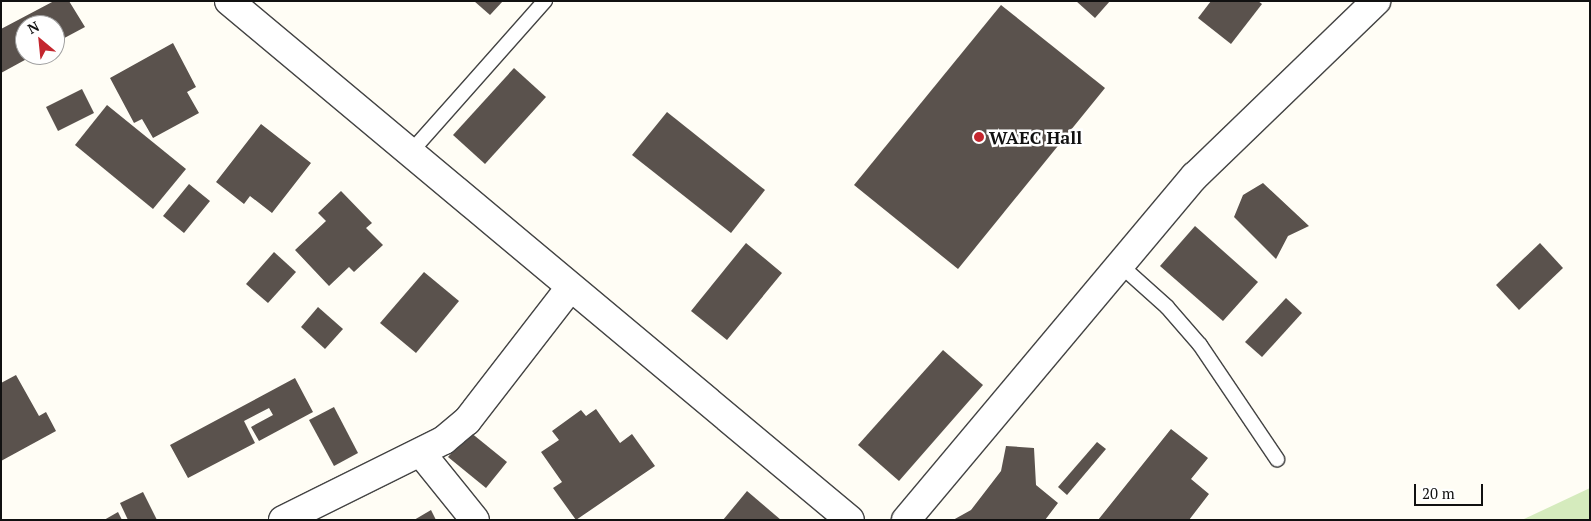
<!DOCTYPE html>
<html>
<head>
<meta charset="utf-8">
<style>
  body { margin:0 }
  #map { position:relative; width:1591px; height:521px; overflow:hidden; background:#fffdf5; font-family:"PT Serif",serif }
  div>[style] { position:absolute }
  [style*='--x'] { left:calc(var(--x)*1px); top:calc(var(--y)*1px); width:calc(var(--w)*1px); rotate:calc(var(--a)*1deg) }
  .green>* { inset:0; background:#d5ebbd }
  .building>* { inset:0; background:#5a524d }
  .roads { filter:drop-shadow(1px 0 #444) drop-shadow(-1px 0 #444) drop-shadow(0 1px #444) drop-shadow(0 -1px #444) }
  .service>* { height:14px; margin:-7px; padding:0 7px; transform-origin:7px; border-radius:7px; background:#fff }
  .minor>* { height:28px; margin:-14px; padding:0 14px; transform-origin:14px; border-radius:14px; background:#fff }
  .dots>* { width:14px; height:14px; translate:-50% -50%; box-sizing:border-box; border:2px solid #fff; border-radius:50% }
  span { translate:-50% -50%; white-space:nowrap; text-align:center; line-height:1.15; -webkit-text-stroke:5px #fff; paint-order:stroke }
  .poi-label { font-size:18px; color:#111; font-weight:700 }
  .left { translate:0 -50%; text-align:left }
  .frame { position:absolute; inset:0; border:2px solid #111; pointer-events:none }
  .north { position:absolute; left:15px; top:15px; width:50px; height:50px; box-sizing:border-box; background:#fff; border:1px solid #a0a0a0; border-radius:50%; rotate:332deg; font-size:14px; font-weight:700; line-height:20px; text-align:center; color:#111 }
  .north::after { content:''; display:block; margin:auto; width:18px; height:22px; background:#c4262e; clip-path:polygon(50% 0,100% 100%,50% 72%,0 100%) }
  .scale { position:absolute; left:1414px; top:484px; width:69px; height:22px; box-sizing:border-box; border:2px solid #111; border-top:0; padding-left:6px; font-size:15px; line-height:18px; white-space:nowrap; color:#111; -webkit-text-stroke:4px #fff; paint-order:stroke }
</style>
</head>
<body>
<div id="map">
  <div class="green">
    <div style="clip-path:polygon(1590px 488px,1590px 520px,1522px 520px)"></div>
  </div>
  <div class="building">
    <div style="clip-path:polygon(54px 1px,69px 1px,85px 27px,55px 43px,55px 25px,25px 25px,25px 55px,34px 55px,1px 73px,1px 29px)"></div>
    <div style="clip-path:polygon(474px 1px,503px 1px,490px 15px)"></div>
    <div style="clip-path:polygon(1076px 1px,1110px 1px,1095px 18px)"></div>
    <div style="clip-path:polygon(1211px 1px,1258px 1px,1262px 4px,1231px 44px,1198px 18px)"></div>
    <div style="clip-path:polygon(1001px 5px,1105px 88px,958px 269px,854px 185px)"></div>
    <div style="clip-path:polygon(173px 43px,196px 87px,187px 92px,199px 113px,153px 138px,142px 119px,134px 123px,110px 78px)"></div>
    <div style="clip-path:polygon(514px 68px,546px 97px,485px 164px,453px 135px)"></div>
    <div style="clip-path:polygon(82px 89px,94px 113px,58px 131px,46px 107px)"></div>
    <div style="clip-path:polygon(107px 105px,186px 169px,153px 209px,75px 145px)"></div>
    <div style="clip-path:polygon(667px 112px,765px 190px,731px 233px,632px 155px)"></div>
    <div style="clip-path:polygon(261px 124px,311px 163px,272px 213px,250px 196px,244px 204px,216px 182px)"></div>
    <div style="clip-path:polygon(1263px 183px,1309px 226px,1288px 236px,1276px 259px,1234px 217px,1243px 195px)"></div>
    <div style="clip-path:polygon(189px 184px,210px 201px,184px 233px,163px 216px)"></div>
    <div style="clip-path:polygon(341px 191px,372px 223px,366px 228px,383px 245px,354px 272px,349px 267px,329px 286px,295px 250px,326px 221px,318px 213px)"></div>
    <div style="clip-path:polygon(1195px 226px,1258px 282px,1223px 321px,1160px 266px)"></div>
    <div style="clip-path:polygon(746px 243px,782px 273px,727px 340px,691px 311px)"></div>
    <div style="clip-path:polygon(1540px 243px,1563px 268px,1519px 310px,1496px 285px)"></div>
    <div style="clip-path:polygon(274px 252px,296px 272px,268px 303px,246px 284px)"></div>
    <div style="clip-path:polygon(424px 272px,459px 301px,416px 353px,380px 323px)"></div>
    <div style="clip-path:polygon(1286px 298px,1302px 313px,1262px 357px,1245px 342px)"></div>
    <div style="clip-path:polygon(318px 307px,343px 329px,325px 349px,301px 327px)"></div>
    <div style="clip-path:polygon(943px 350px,983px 385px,899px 481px,858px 445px)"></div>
    <div style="clip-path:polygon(16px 375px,39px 416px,46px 412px,56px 431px,1px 461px,1px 383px)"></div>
    <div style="clip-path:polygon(295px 378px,313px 412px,259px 441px,251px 427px,273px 415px,269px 408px,244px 421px,255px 443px,188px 478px,170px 445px)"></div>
    <div style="clip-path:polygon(334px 407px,358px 453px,334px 466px,309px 420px)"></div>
    <div style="clip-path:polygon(596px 409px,620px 443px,632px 434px,655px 466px,576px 520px,553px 488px,562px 482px,541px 452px,559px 440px,552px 431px,581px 410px,586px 416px)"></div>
    <div style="clip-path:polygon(1171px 429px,1208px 458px,1191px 479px,1209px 494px,1189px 520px,1098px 520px)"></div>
    <div style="clip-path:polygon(470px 432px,507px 462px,486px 488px,448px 457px)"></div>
    <div style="clip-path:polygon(1097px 442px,1106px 449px,1067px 495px,1058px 487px)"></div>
    <div style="clip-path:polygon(1006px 446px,1034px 448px,1036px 485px,1058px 503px,1045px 520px,953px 520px,971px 510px,1001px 471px)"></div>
    <div style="clip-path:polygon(747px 491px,781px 520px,723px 520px)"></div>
    <div style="clip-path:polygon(143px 492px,157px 520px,128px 520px,120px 503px)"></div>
    <div style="clip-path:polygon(431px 510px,436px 520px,414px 520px)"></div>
    <div style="clip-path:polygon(118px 512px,122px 520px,104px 520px)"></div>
  </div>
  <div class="roads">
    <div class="service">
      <div style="--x:409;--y:154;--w:205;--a:-48.4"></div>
      <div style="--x:1118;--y:263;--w:66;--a:41.9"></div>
      <div style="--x:1167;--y:307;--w:50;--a:49"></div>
      <div style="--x:1200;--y:345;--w:138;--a:56"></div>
    </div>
    <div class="minor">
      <div style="--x:229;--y:1;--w:809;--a:39.89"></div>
      <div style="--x:421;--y:453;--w:86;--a:51.1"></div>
      <div style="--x:283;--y:520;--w:180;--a:-26.4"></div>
      <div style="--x:444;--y:440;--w:30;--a:-40"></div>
      <div style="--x:467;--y:421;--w:167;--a:-52.3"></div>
      <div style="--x:906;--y:520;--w:449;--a:-50"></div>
      <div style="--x:1195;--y:176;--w:252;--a:-44"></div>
    </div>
  </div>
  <div class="dots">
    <div style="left:979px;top:137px;background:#c4262e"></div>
  </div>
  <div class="poi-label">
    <span class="left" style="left:989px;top:137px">WAEC Hall</span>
  </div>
  <div class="frame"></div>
  <div class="north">N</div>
  <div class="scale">20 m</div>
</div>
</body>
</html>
